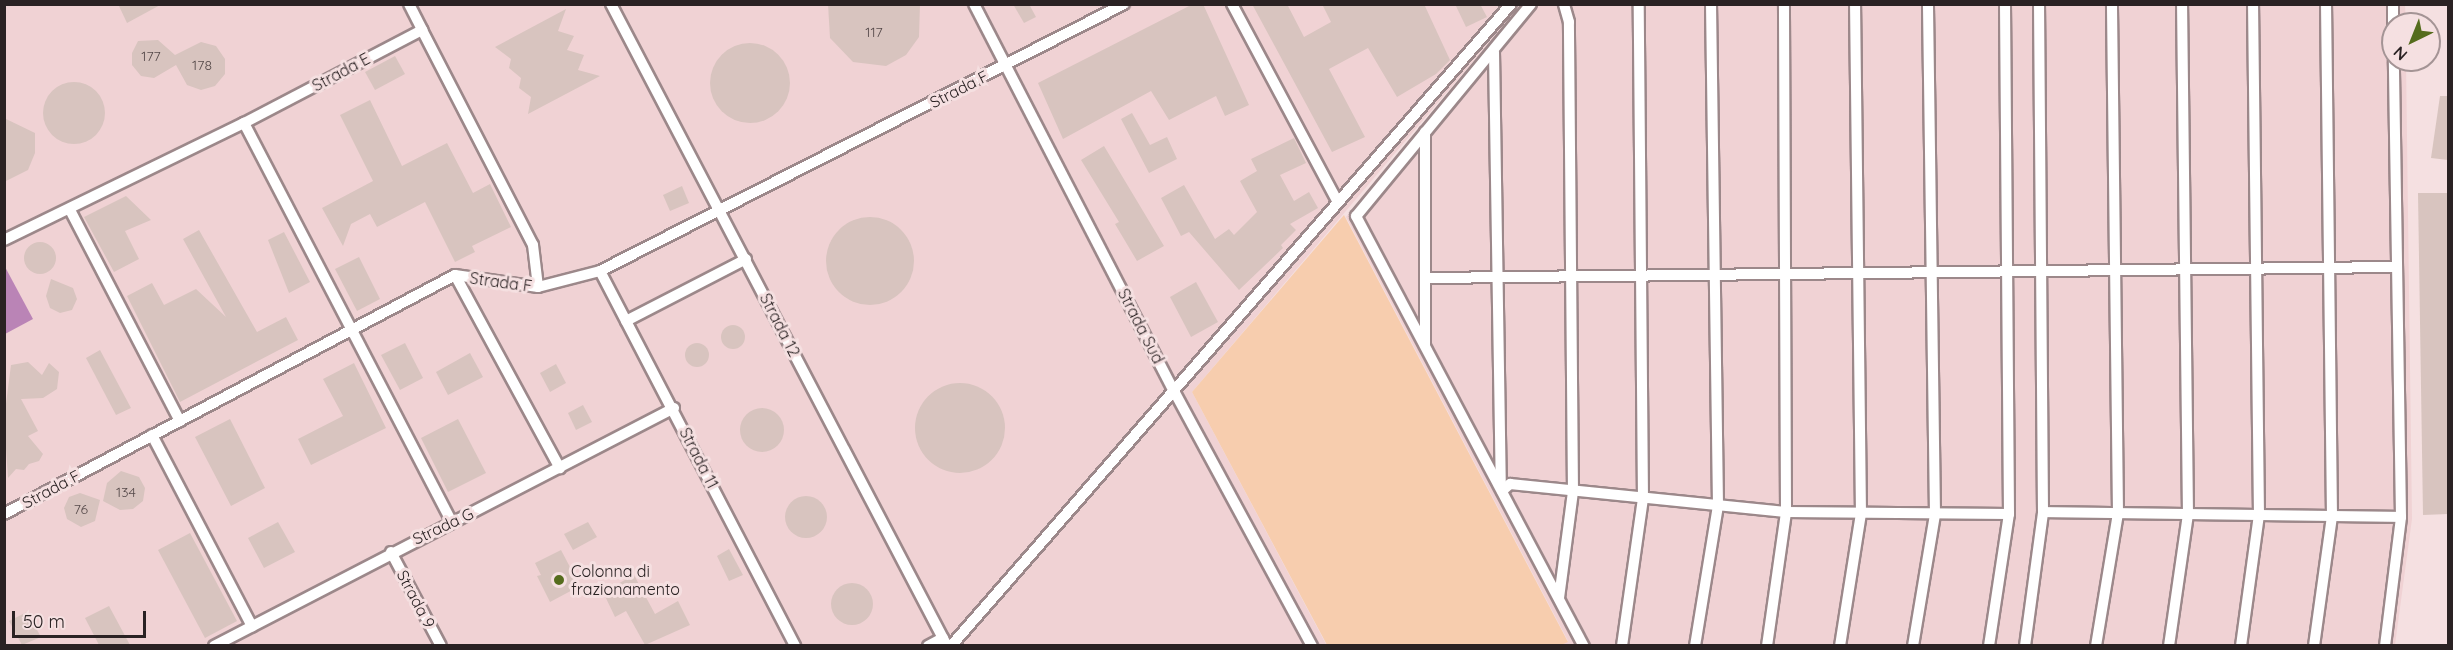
<!DOCTYPE html>
<html>
<head>
<meta charset="utf-8">
<style>
  body { margin:0 }
  #map { position:relative; width:2453px; height:650px; overflow:hidden; background:#f5e0e1; font-family:Quicksand,sans-serif }
  div>[style] { position:absolute }
  [style*='--x'] { left:calc(var(--x)*1px); top:calc(var(--y)*1px); width:calc(var(--w)*1px); rotate:calc(var(--a)*1deg) }
  .built>* { inset:0; background:#f0d2d4 }
  .green>* { inset:0; background:#f7cdae }
  .water>* { inset:0; background:#ba84b6 }
  .building>* { inset:0; background:#d8c4bf }
  .round { border-radius:50% }
  .roads { filter:drop-shadow(2px 0 #9c888a) drop-shadow(-2px 0 #9c888a) drop-shadow(0 2px #9c888a) drop-shadow(0 -2px #9c888a) }
  .service>* { height:10px; margin:-5px; padding:0 5px; transform-origin:5px; border-radius:5px; background:#fff }
  .dots>* { width:16px; height:16px; translate:-50% -50%; box-sizing:border-box; border:3px solid #f5e0e1; border-radius:50% }
  span { translate:-50% -50%; white-space:nowrap; text-align:center; line-height:1.15; -webkit-text-stroke:6px #f5e0e1; paint-order:stroke }
  .number-label { font-size:14px; color:#564a4a }
  .number-label span { -webkit-text-stroke-width:0 }
  .street-label { font-size:16px; color:#2a2223 }
  .poi-label { font-size:16px; color:#2a2223 }
  .left { translate:0 -50%; text-align:left }
  .frame { position:absolute; inset:0; border:6px solid #2a2223; pointer-events:none }
  .north { position:absolute; left:2381px; top:12px; width:60px; height:60px; box-sizing:border-box; background:#f5e0e1; border:2px solid #a49495; border-radius:50%; rotate:223deg; font-size:16px; font-weight:700; line-height:24px; text-align:center; color:#2a2223 }
  .north::after { content:''; display:block; margin:auto; width:21px; height:27px; background:#556c1d; clip-path:polygon(50% 0,100% 100%,50% 72%,0 100%) }
  .scale { position:absolute; left:12px; top:611px; width:134px; height:27px; box-sizing:border-box; border:3px solid #2a2223; border-top:0; padding-left:8px; font-size:18px; line-height:21px; white-space:nowrap; color:#2a2223; -webkit-text-stroke:4px #f5e0e1; paint-order:stroke }
</style>
</head>
<body>
<div id="map">
  <div class="built">
    <div style="clip-path:polygon(4px 5px,1521px 5px,1192px 392px,1327px 646px,5px 645px)"></div>
    <div style="clip-path:polygon(1522px 5px,2405px 5px,2406px 24px,2393px 24px,2393px 60px,2406px 60px,2412px 519px,2395px 645px,1561px 645px,1568px 641px,1346px 217px)"></div>
  </div>
  <div class="green">
    <div style="clip-path:polygon(1344px 215px,1568px 642px,1561px 645px,1327px 645px,1192px 392px)"></div>
  </div>
  <div class="water">
    <div style="clip-path:polygon(4px 265px,33px 319px,5px 334px,4px 334px)"></div>
  </div>
  <div class="building">
    <div style="clip-path:polygon(118px 4px,162px 4px,127px 23px)"></div>
    <div style="clip-path:polygon(828px 4px,920px 4px,919px 37px,906px 55px,886px 66px,853px 62px,830px 38px)"></div>
    <div style="clip-path:polygon(1013px 4px,1029px 4px,1036px 17px,1024px 23px)"></div>
    <div style="clip-path:polygon(1193px 4px,1203px 4px,1249px 105px,1225px 116px,1216px 96px,1169px 120px,1151px 91px,1063px 139px,1038px 83px)"></div>
    <div style="clip-path:polygon(1252px 4px,1287px 4px,1304px 37px,1331px 22px,1322px 4px,1424px 4px,1450px 60px,1436px 74px,1397px 97px,1368px 48px,1329px 69px,1365px 137px,1332px 152px)"></div>
    <div style="clip-path:polygon(1455px 4px,1480px 4px,1487px 17px,1466px 27px)"></div>
    <div style="clip-path:polygon(566px 9px,558px 31px,574px 36px,567px 50px,584px 55px,578px 70px,600px 76px,528px 114px,531px 97px,519px 88px,521px 78px,509px 68px,511px 59px,495px 47px)"></div>
    <div style="clip-path:polygon(158px 40px,175px 55px,201px 42px,216px 46px,225px 59px,225px 74px,215px 86px,201px 90px,187px 85px,176px 65px,154px 78px,141px 76px,132px 65px,132px 53px,138px 41px)"></div>
    <div class="round" style="left:710px;top:43px;width:80px;height:80px"></div>
    <div style="clip-path:polygon(395px 56px,405px 74px,375px 90px,365px 72px)"></div>
    <div class="round" style="left:43px;top:82px;width:62px;height:62px"></div>
    <div style="clip-path:polygon(2440px 96px,2448px 96px,2448px 160px,2431px 158px)"></div>
    <div style="clip-path:polygon(370px 100px,402px 166px,447px 143px,473px 193px,490px 184px,511px 227px,472px 246px,475px 252px,455px 262px,425px 202px,377px 227px,370px 214px,351px 224px,343px 246px,322px 208px,373px 181px,340px 115px)"></div>
    <div style="clip-path:polygon(1132px 113px,1150px 145px,1167px 137px,1177px 159px,1149px 173px,1121px 119px)"></div>
    <div style="clip-path:polygon(4px 118px,35px 133px,35px 153px,28px 170px,4px 182px)"></div>
    <div style="clip-path:polygon(1294px 138px,1306px 163px,1280px 175px,1294px 201px,1309px 192px,1318px 208px,1290px 224px,1296px 230px,1281px 245px,1283px 248px,1239px 290px,1189px 232px,1181px 236px,1161px 198px,1184px 185px,1215px 239px,1229px 229px,1234px 235px,1257px 212px,1240px 181px,1257px 171px,1251px 159px)"></div>
    <div style="clip-path:polygon(1104px 146px,1164px 246px,1137px 261px,1115px 224px,1119px 222px,1081px 160px)"></div>
    <div style="clip-path:polygon(682px 186px,689px 203px,670px 211px,663px 195px)"></div>
    <div style="clip-path:polygon(2418px 193px,2448px 193px,2448px 514px,2423px 515px)"></div>
    <div style="clip-path:polygon(126px 196px,151px 220px,125px 231px,139px 259px,114px 272px,84px 217px)"></div>
    <div class="round" style="left:826px;top:217px;width:88px;height:88px"></div>
    <div style="clip-path:polygon(199px 230px,257px 332px,286px 317px,298px 340px,180px 402px,127px 296px,152px 283px,164px 305px,196px 289px,226px 317px,183px 239px)"></div>
    <div style="clip-path:polygon(284px 232px,310px 282px,289px 293px,268px 240px)"></div>
    <div class="round" style="left:24px;top:242px;width:32px;height:32px"></div>
    <div style="clip-path:polygon(359px 257px,380px 299px,357px 311px,335px 269px)"></div>
    <div style="clip-path:polygon(51px 279px,73px 288px,77px 299px,72px 310px,60px 313px,50px 308px,46px 296px)"></div>
    <div style="clip-path:polygon(1196px 282px,1218px 322px,1191px 337px,1170px 297px)"></div>
    <div class="round" style="left:721px;top:325px;width:24px;height:24px"></div>
    <div style="clip-path:polygon(405px 343px,423px 378px,400px 390px,381px 355px)"></div>
    <div class="round" style="left:685px;top:343px;width:24px;height:24px"></div>
    <div style="clip-path:polygon(100px 350px,131px 408px,116px 415px,86px 358px)"></div>
    <div style="clip-path:polygon(470px 353px,483px 377px,448px 395px,436px 372px)"></div>
    <div style="clip-path:polygon(28px 362px,42px 375px,49px 363px,59px 372px,57px 389px,43px 398px,21px 399px,38px 431px,28px 436px,43px 454px,39px 461px,29px 464px,24px 470px,16px 469px,8px 478px,4px 419px,11px 365px)"></div>
    <div style="clip-path:polygon(354px 363px,386px 428px,311px 465px,298px 439px,343px 416px,323px 379px)"></div>
    <div style="clip-path:polygon(556px 364px,566px 383px,550px 392px,540px 373px)"></div>
    <div class="round" style="left:915px;top:383px;width:90px;height:90px"></div>
    <div style="clip-path:polygon(583px 405px,592px 422px,576px 430px,568px 413px)"></div>
    <div class="round" style="left:740px;top:408px;width:44px;height:44px"></div>
    <div style="clip-path:polygon(230px 419px,265px 488px,231px 506px,195px 437px)"></div>
    <div style="clip-path:polygon(458px 419px,486px 473px,448px 492px,421px 438px)"></div>
    <div style="clip-path:polygon(121px 471px,139px 477px,145px 488px,143px 501px,133px 509px,120px 510px,103px 501px,107px 483px)"></div>
    <div style="clip-path:polygon(80px 493px,100px 500px,95px 521px,81px 527px,67px 519px,64px 508px,69px 497px)"></div>
    <div class="round" style="left:785px;top:496px;width:42px;height:42px"></div>
    <div style="clip-path:polygon(278px 522px,295px 552px,264px 568px,248px 538px)"></div>
    <div style="clip-path:polygon(588px 522px,597px 537px,573px 550px,564px 534px)"></div>
    <div style="clip-path:polygon(190px 533px,237px 621px,205px 638px,158px 550px)"></div>
    <div style="clip-path:polygon(729px 549px,743px 575px,729px 581px,717px 556px)"></div>
    <div style="clip-path:polygon(561px 550px,580px 586px,550px 602px,537px 576px,541px 575px,535px 563px)"></div>
    <div style="clip-path:polygon(634px 575px,655px 614px,678px 601px,690px 625px,645px 645px,626px 611px,615px 617px,603px 592px)"></div>
    <div class="round" style="left:831px;top:583px;width:42px;height:42px"></div>
    <div style="clip-path:polygon(109px 606px,130px 645px,99px 645px,85px 618px)"></div>
    <div style="clip-path:polygon(27px 612px,41px 637px,22px 645px,9px 621px)"></div>
  </div>
  <div class="roads">
    <div class="service">
      <div style="--x:409;--y:4;--w:29;--a:63"></div>
      <div style="--x:611;--y:4;--w:725;--a:62.37"></div>
      <div style="--x:974;--y:4;--w:436;--a:62.7"></div>
      <div style="--x:1174;--y:391;--w:290;--a:61.6"></div>
      <div style="--x:1232;--y:4;--w:223;--a:61.9"></div>
      <div style="--x:1531;--y:4;--w:275;--a:129.5"></div>
      <div style="--x:1356;--y:216;--w:487;--a:62.1"></div>
      <div style="--x:2393;--y:4;--w:20;--a:90"></div>
      <div style="--x:1494;--y:52;--w:435;--a:89.1"></div>
      <div style="--x:244;--y:123;--w:448;--a:62.5"></div>
      <div style="--x:70;--y:210;--w:238;--a:62.5"></div>
      <div style="--x:4;--y:240;--w:267;--a:-26"></div>
      <div style="--x:244;--y:123;--w:201;--a:-27.6"></div>
      <div style="--x:422;--y:30;--w:242;--a:62.7"></div>
      <div style="--x:533;--y:245;--w:42;--a:83.2"></div>
      <div style="--x:600;--y:271;--w:423;--a:62.5"></div>
      <div style="--x:455;--y:275;--w:220;--a:61.5"></div>
      <div style="--x:1428;--y:278;--w:969;--a:-0.65"></div>
      <div style="--x:626;--y:321;--w:135;--a:-27.3"></div>
      <div style="--x:1425;--y:345;--w:213;--a:-90"></div>
      <div style="--x:152;--y:435;--w:216;--a:62.4"></div>
      <div style="--x:1502;--y:491;--w:11;--a:-41"></div>
      <div style="--x:1510;--y:484;--w:277;--a:5.8"></div>
      <div style="--x:1786;--y:512;--w:223;--a:0.5"></div>
      <div style="--x:2043;--y:512;--w:358;--a:0.8"></div>
      <div style="--x:4;--y:514;--w:510;--a:-27.92"></div>
      <div style="--x:455;--y:275;--w:84;--a:8.2"></div>
      <div style="--x:538;--y:287;--w:64;--a:-14.5"></div>
      <div style="--x:600;--y:271;--w:588;--a:-27"></div>
      <div style="--x:391;--y:552;--w:106;--a:62"></div>
      <div style="--x:1559;--y:598;--w:107;--a:-82.5"></div>
      <div style="--x:1573;--y:492;--w:470;--a:-90.5"></div>
      <div style="--x:1569;--y:22;--w:19;--a:-106"></div>
      <div style="--x:214;--y:646;--w:518;--a:-27.36"></div>
      <div style="--x:928;--y:646;--w:17;--a:-28"></div>
      <div style="--x:951;--y:646;--w:852;--a:-48.9"></div>
      <div style="--x:1622;--y:646;--w:148;--a:-81.9"></div>
      <div style="--x:1643;--y:499;--w:495;--a:-90.5"></div>
      <div style="--x:1695;--y:646;--w:143;--a:-80.7"></div>
      <div style="--x:1718;--y:505;--w:501;--a:-90.8"></div>
      <div style="--x:1767;--y:646;--w:135;--a:-81.9"></div>
      <div style="--x:1786;--y:512;--w:508;--a:-90.23"></div>
      <div style="--x:1840;--y:646;--w:134;--a:-81"></div>
      <div style="--x:1861;--y:514;--w:510;--a:-90.67"></div>
      <div style="--x:1913;--y:646;--w:134;--a:-80.5"></div>
      <div style="--x:1935;--y:514;--w:510;--a:-90.79"></div>
      <div style="--x:1989;--y:646;--w:134;--a:-81.4"></div>
      <div style="--x:2009;--y:514;--w:510;--a:-90.45"></div>
      <div style="--x:2025;--y:646;--w:135;--a:-82.3"></div>
      <div style="--x:2043;--y:512;--w:508;--a:-90.45"></div>
      <div style="--x:2096;--y:646;--w:135;--a:-80.6"></div>
      <div style="--x:2118;--y:513;--w:509;--a:-90.68"></div>
      <div style="--x:2169;--y:646;--w:133;--a:-81.8"></div>
      <div style="--x:2188;--y:514;--w:510;--a:-90.67"></div>
      <div style="--x:2241;--y:646;--w:132;--a:-82.2"></div>
      <div style="--x:2259;--y:515;--w:511;--a:-90.67"></div>
      <div style="--x:2314;--y:646;--w:131;--a:-82.1"></div>
      <div style="--x:2332;--y:516;--w:512;--a:-90.67"></div>
      <div style="--x:2385;--y:646;--w:130;--a:-82.9"></div>
      <div style="--x:2401;--y:517;--w:457;--a:-90.9"></div>
    </div>
  </div>
  <div class="dots">
    <div style="left:559px;top:580px;background:#556c1d"></div>
  </div>
  <div class="number-label">
    <span style="left:874px;top:32px">117</span>
    <span style="left:151px;top:56px">177</span>
    <span style="left:202px;top:65px">178</span>
    <span style="left:126px;top:492px">134</span>
    <span style="left:81px;top:509px">76</span>
  </div>
  <div class="street-label">
    <span style="left:341px;top:72px;rotate:-28deg">Strada E</span>
    <span style="left:959px;top:89px;rotate:-27deg">Strada F</span>
    <span style="left:501px;top:282px;rotate:8deg">Strada F</span>
    <span style="left:780px;top:325px;rotate:63deg">Strada 12</span>
    <span style="left:1141px;top:326px;rotate:63deg">Strada Sud</span>
    <span style="left:699px;top:458px;rotate:63deg">Strada 11</span>
    <span style="left:51px;top:489px;rotate:-28deg">Strada F</span>
    <span style="left:443px;top:526px;rotate:-25deg">Strada G</span>
    <span style="left:416px;top:599px;rotate:62deg">Strada 9</span>
  </div>
  <div class="poi-label">
    <span class="left" style="left:571px;top:580px">Colonna di<br>frazionamento</span>
  </div>
  <div class="frame"></div>
  <div class="north">N</div>
  <div class="scale">50 m</div>
</div>
</body>
</html>
